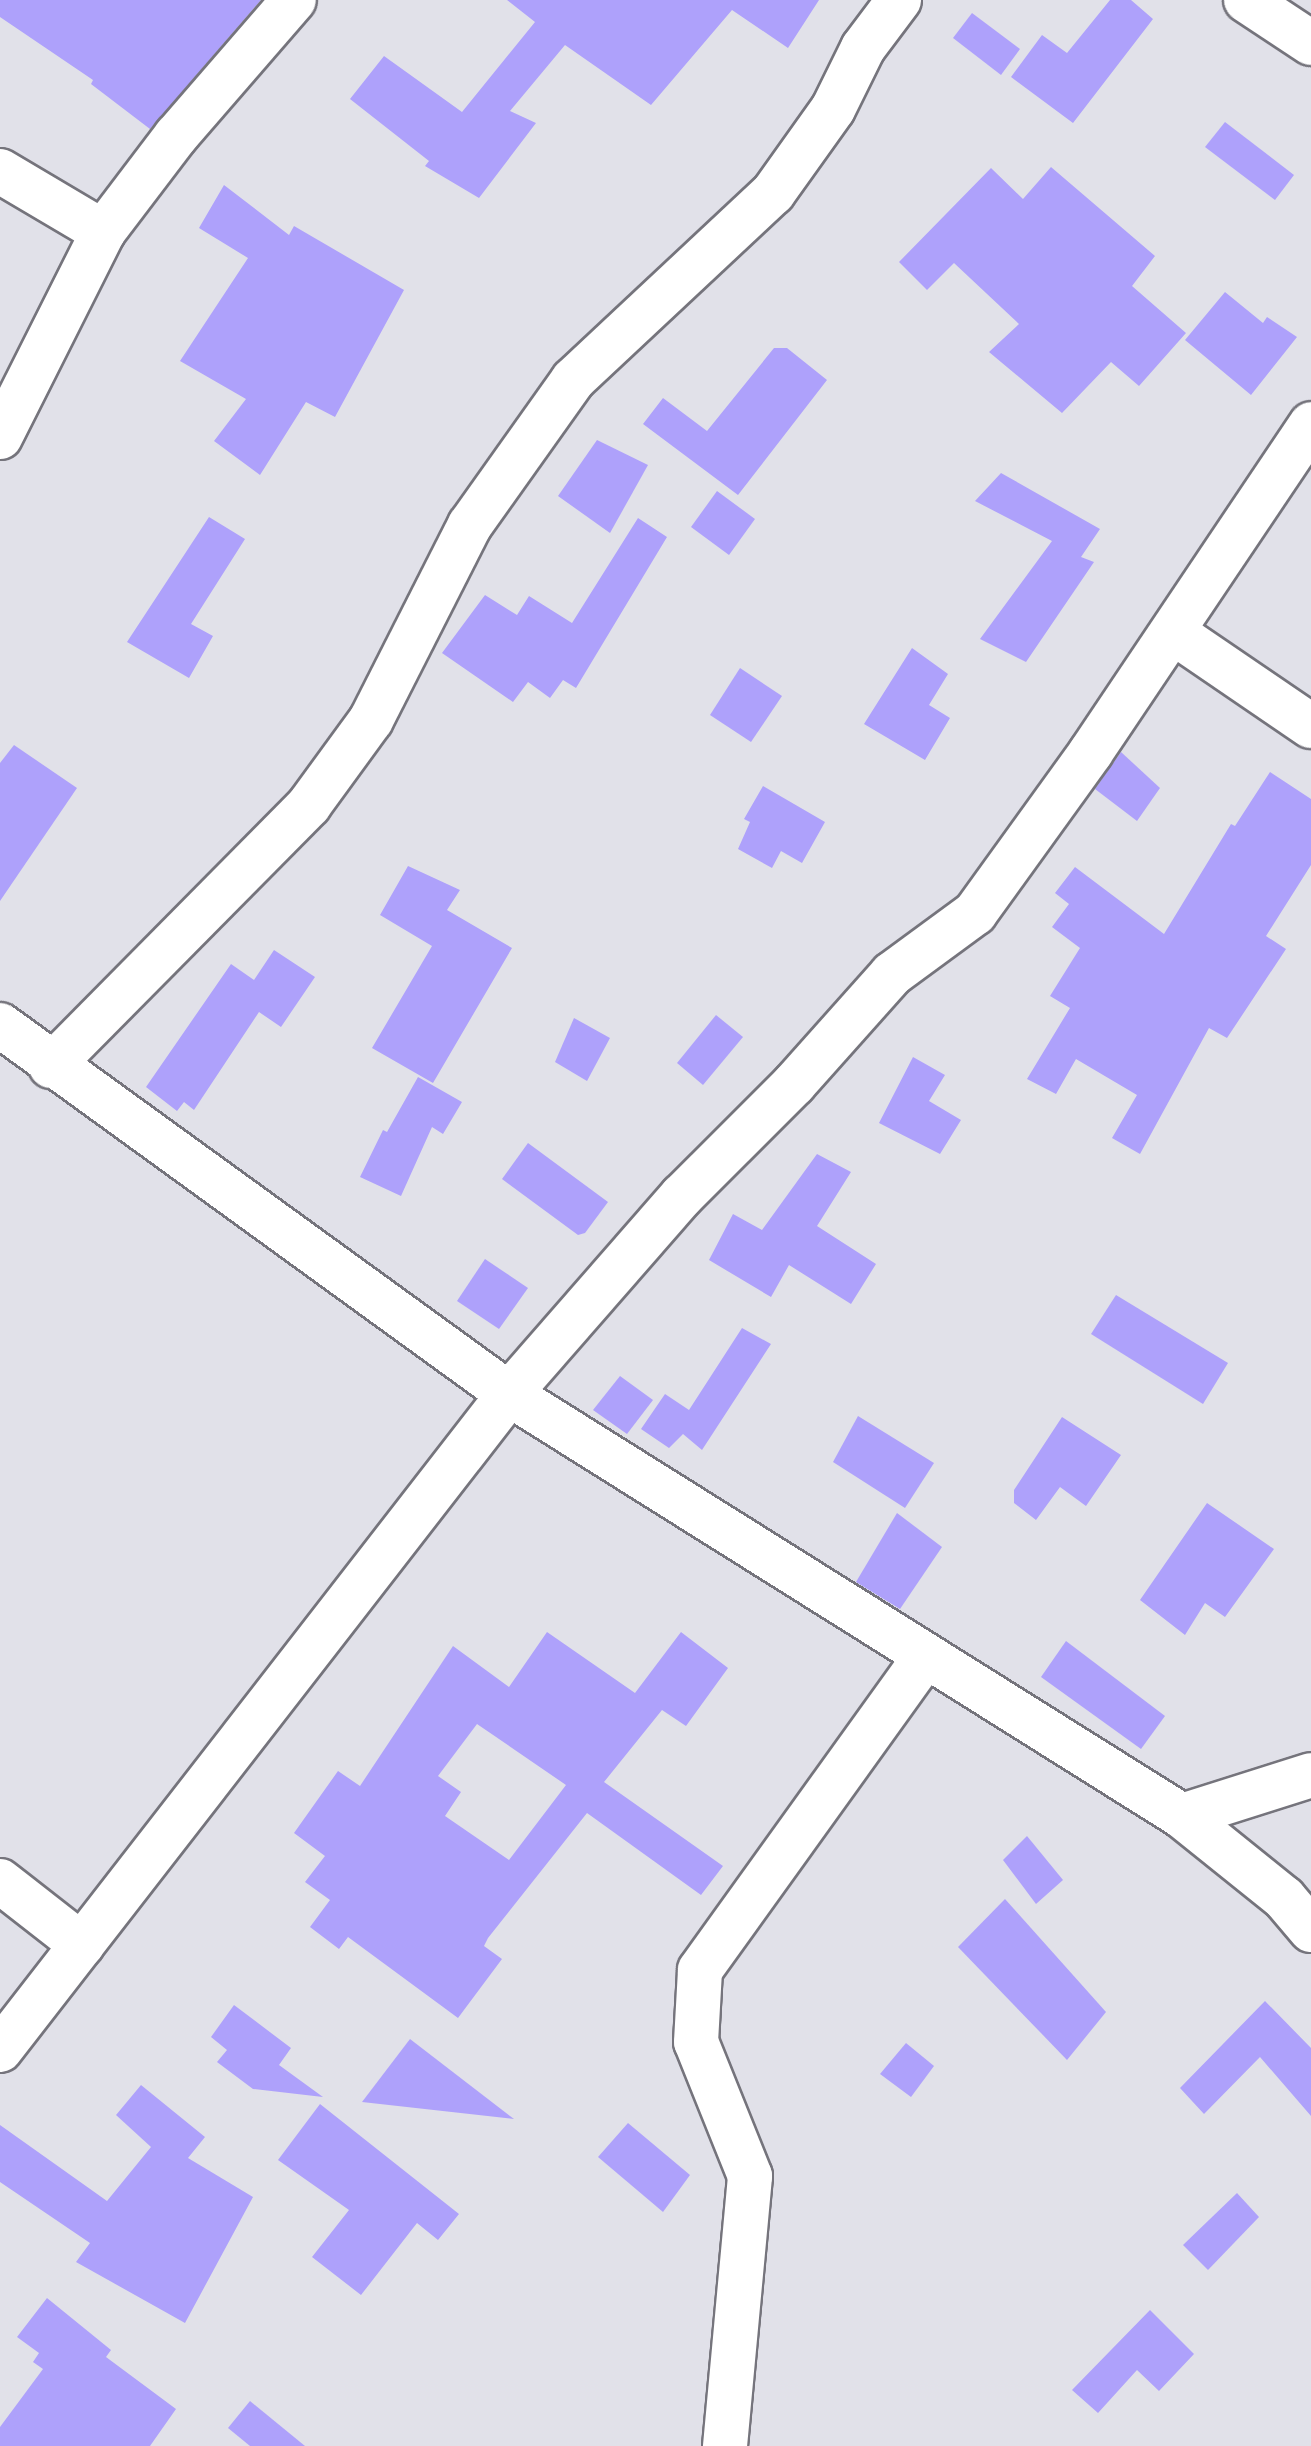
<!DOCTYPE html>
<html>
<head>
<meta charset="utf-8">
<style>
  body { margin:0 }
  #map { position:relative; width:1311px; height:2446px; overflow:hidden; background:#e1e1e9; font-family:Commissioner,sans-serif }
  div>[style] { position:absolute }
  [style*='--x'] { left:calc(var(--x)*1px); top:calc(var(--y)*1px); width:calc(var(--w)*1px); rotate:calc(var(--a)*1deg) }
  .building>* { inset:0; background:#aea1fb }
  .roads { filter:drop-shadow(2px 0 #75747c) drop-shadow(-2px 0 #75747c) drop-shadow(0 2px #75747c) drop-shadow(0 -2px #75747c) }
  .street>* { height:44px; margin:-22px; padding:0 22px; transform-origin:22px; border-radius:22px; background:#fff }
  span { translate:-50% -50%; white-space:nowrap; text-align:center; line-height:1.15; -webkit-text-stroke:8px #e1e1e9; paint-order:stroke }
</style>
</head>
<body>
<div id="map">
  <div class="building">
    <div style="clip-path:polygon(0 0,261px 0,150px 129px,91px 84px,93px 80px,0 17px)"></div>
    <div style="clip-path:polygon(507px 0,819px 0,788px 48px,732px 10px,651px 105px,565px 45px,510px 111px,536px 123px,479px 198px,425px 166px,429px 161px,350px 99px,384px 56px,462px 112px,535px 22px)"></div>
    <div style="clip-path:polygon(1110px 0,1131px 0,1153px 19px,1073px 123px,1011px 77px,1042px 35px,1067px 53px)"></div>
    <div style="clip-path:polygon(972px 13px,1020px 49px,1001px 75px,953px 38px)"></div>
    <div style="clip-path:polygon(1225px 122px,1294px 175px,1275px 200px,1205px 147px)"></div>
    <div style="clip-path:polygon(1051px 167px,1155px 256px,1132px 286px,1186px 333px,1139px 386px,1111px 362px,1062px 413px,989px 352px,1019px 324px,954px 263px,927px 290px,899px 262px,991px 168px,1023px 199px)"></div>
    <div style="clip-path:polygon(224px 185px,289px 235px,294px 226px,404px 290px,335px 417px,306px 402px,260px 475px,214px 441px,246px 399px,180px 361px,248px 258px,199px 228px)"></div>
    <div style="clip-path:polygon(1225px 292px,1263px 323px,1267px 317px,1297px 337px,1251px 395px,1185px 340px)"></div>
    <div style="clip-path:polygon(774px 348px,787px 348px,827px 380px,738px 495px,643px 424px,663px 398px,707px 431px)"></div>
    <div style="clip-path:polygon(597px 440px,648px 465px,610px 533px,558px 496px)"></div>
    <div style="clip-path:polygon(1001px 473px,1100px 529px,1081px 557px,1094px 562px,1026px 662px,980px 639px,1052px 541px,975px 501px)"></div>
    <div style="clip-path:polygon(717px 491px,755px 519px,729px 555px,691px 527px)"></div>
    <div style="clip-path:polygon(209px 517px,245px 539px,191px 624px,213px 636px,189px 678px,127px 642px)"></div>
    <div style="clip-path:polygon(638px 518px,667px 537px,576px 688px,563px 680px,550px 698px,528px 682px,513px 702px,442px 653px,485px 595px,517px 615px,529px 596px,572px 623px)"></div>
    <div style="clip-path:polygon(912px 648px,948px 674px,929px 705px,950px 718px,925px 760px,864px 724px)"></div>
    <div style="clip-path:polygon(740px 668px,782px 696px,751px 742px,710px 715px)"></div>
    <div style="clip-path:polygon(14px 745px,77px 788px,0 901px,0 763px)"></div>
    <div style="clip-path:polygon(1121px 752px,1160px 788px,1137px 821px,1095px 789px)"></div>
    <div style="clip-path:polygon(1270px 772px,1311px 799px,1311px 865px,1266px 936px,1286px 949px,1227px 1038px,1209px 1028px,1140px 1154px,1112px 1138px,1137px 1095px,1076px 1059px,1056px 1094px,1027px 1079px,1070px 1008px,1050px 996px,1080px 948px,1052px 927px,1069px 904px,1055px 893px,1075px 867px,1164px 934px,1231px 824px,1235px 826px)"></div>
    <div style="clip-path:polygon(763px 786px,825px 822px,802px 863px,781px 851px,772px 868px,738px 849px,750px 822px,744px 819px)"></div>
    <div style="clip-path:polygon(408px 866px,460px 890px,447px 910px,512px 948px,433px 1083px,372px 1048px,432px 946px,380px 915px)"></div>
    <div style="clip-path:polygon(274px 950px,315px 977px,281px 1027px,259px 1012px,194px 1110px,184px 1102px,177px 1111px,146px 1087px,231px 964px,254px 980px)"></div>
    <div style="clip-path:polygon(716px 1015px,743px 1037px,703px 1085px,677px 1063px)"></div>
    <div style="clip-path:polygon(574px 1018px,610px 1038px,587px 1081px,555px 1062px)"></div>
    <div style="clip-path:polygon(913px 1057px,945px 1075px,929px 1101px,961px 1120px,940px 1154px,879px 1123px)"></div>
    <div style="clip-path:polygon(418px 1077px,462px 1102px,443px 1134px,432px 1127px,401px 1196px,360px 1177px,383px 1130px,387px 1132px)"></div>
    <div style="clip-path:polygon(528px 1143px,608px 1202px,585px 1233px,578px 1235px,502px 1179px)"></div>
    <div style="clip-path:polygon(817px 1154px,851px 1172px,817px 1226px,876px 1264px,851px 1304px,789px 1265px,771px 1297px,709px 1260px,733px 1214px,762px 1230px)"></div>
    <div style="clip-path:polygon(485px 1259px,528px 1288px,499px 1329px,457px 1301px)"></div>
    <div style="clip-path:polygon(1116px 1295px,1228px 1363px,1203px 1404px,1091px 1334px)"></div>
    <div style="clip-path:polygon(742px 1328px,771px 1344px,702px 1450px,683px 1434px,669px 1448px,641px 1429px,665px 1394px,689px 1410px)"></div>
    <div style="clip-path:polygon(620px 1376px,653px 1400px,627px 1434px,593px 1410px)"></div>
    <div style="clip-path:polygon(858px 1416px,934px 1463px,905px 1508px,833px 1462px)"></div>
    <div style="clip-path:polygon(1062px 1417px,1121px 1455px,1086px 1506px,1060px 1487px,1036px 1520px,1014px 1503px,1014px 1490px)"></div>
    <div style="clip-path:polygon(1207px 1503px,1274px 1549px,1225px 1617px,1205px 1603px,1185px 1635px,1140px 1600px)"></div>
    <div style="clip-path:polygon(897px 1513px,942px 1547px,900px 1609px,856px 1582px)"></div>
    <div style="clip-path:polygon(evenodd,547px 1632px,635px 1693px,681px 1632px,728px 1668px,686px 1726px,662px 1710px,604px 1782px,723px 1866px,701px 1895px,587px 1813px,488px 1938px,484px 1946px,502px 1959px,458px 2018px,348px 1937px,339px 1949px,310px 1927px,330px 1900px,305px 1882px,325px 1856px,294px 1833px,338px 1771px,360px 1786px,453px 1646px,509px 1687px,547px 1632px,477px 1724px,566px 1785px,509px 1860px,445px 1816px,461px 1792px,438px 1776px,477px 1724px)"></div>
    <div style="clip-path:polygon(1066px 1641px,1165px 1716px,1141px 1749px,1041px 1677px)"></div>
    <div style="clip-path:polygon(1027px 1836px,1063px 1880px,1036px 1904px,1003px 1860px)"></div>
    <div style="clip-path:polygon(1005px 1899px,1106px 2012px,1067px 2060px,958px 1947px)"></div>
    <div style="clip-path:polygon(1265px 2001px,1311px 2048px,1311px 2116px,1260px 2057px,1204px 2114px,1180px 2088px)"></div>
    <div style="clip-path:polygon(234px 2005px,291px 2048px,279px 2065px,323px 2097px,253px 2089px,217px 2062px,227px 2050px,211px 2037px)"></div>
    <div style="clip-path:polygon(410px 2039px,514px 2119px,362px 2102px)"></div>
    <div style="clip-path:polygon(906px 2043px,934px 2066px,911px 2097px,880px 2074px)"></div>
    <div style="clip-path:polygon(141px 2085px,205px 2137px,188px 2158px,253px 2197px,185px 2323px,76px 2262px,90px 2243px,0 2182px,0 2125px,107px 2201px,151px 2147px,116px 2115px)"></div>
    <div style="clip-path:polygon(320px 2104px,459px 2214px,438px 2240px,417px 2223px,361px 2295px,312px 2257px,349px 2210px,278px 2160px)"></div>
    <div style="clip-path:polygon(628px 2123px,690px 2175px,663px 2212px,598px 2157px)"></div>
    <div style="clip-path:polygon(1237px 2193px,1259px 2217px,1208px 2270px,1183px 2245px)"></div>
    <div style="clip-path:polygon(47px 2298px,111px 2350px,106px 2357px,176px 2409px,150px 2446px,0 2446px,0 2427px,43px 2369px,33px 2362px,39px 2353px,17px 2337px)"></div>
    <div style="clip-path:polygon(1150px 2310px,1194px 2354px,1159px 2391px,1137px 2370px,1098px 2413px,1072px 2390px)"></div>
    <div style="clip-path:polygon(250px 2401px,305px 2446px,250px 2446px,228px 2428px)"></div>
  </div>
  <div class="roads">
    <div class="street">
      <div style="--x:1246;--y:0;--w:78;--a:33.5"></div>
      <div style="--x:0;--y:171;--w:120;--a:30.6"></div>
      <div style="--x:0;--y:437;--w:229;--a:-63.3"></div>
      <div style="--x:103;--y:232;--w:121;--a:-52.8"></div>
      <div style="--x:176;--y:136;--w:180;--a:-49.1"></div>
      <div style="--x:1173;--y:632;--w:167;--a:34.3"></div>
      <div style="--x:0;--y:1025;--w:629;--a:35.94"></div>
      <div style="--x:509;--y:1394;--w:794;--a:32.09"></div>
      <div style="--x:1182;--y:1816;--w:131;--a:38.8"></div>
      <div style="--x:1284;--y:1898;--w:42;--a:49.8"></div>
      <div style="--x:51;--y:1066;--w:367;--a:-45.3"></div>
      <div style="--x:309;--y:805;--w:105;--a:-53.9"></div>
      <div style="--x:371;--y:720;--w:219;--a:-63.1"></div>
      <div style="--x:470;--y:525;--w:178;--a:-54.6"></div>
      <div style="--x:573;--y:380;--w:274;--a:-43.1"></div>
      <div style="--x:773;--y:193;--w:103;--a:-54.5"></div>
      <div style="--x:833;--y:109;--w:68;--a:-63.8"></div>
      <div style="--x:863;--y:48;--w:60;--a:-53.1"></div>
      <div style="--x:1182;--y:1816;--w:135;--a:-17.6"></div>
      <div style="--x:0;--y:1881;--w:104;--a:38"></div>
      <div style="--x:0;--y:2050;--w:830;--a:-52.19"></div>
      <div style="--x:509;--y:1394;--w:263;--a:-48.9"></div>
      <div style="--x:682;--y:1196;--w:158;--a:-45"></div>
      <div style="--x:794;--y:1084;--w:147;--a:-48.3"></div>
      <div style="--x:892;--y:974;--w:103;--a:-36.3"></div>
      <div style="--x:975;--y:913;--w:198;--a:-54.2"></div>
      <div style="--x:1091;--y:752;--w:395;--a:-56.1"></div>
      <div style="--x:725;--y:2446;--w:271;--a:-84.7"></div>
      <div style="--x:750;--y:2176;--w:144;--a:-111.9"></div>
      <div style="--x:696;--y:2042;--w:72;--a:-86.8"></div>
      <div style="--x:700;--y:1970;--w:385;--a:-54.3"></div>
    </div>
  </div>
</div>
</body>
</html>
